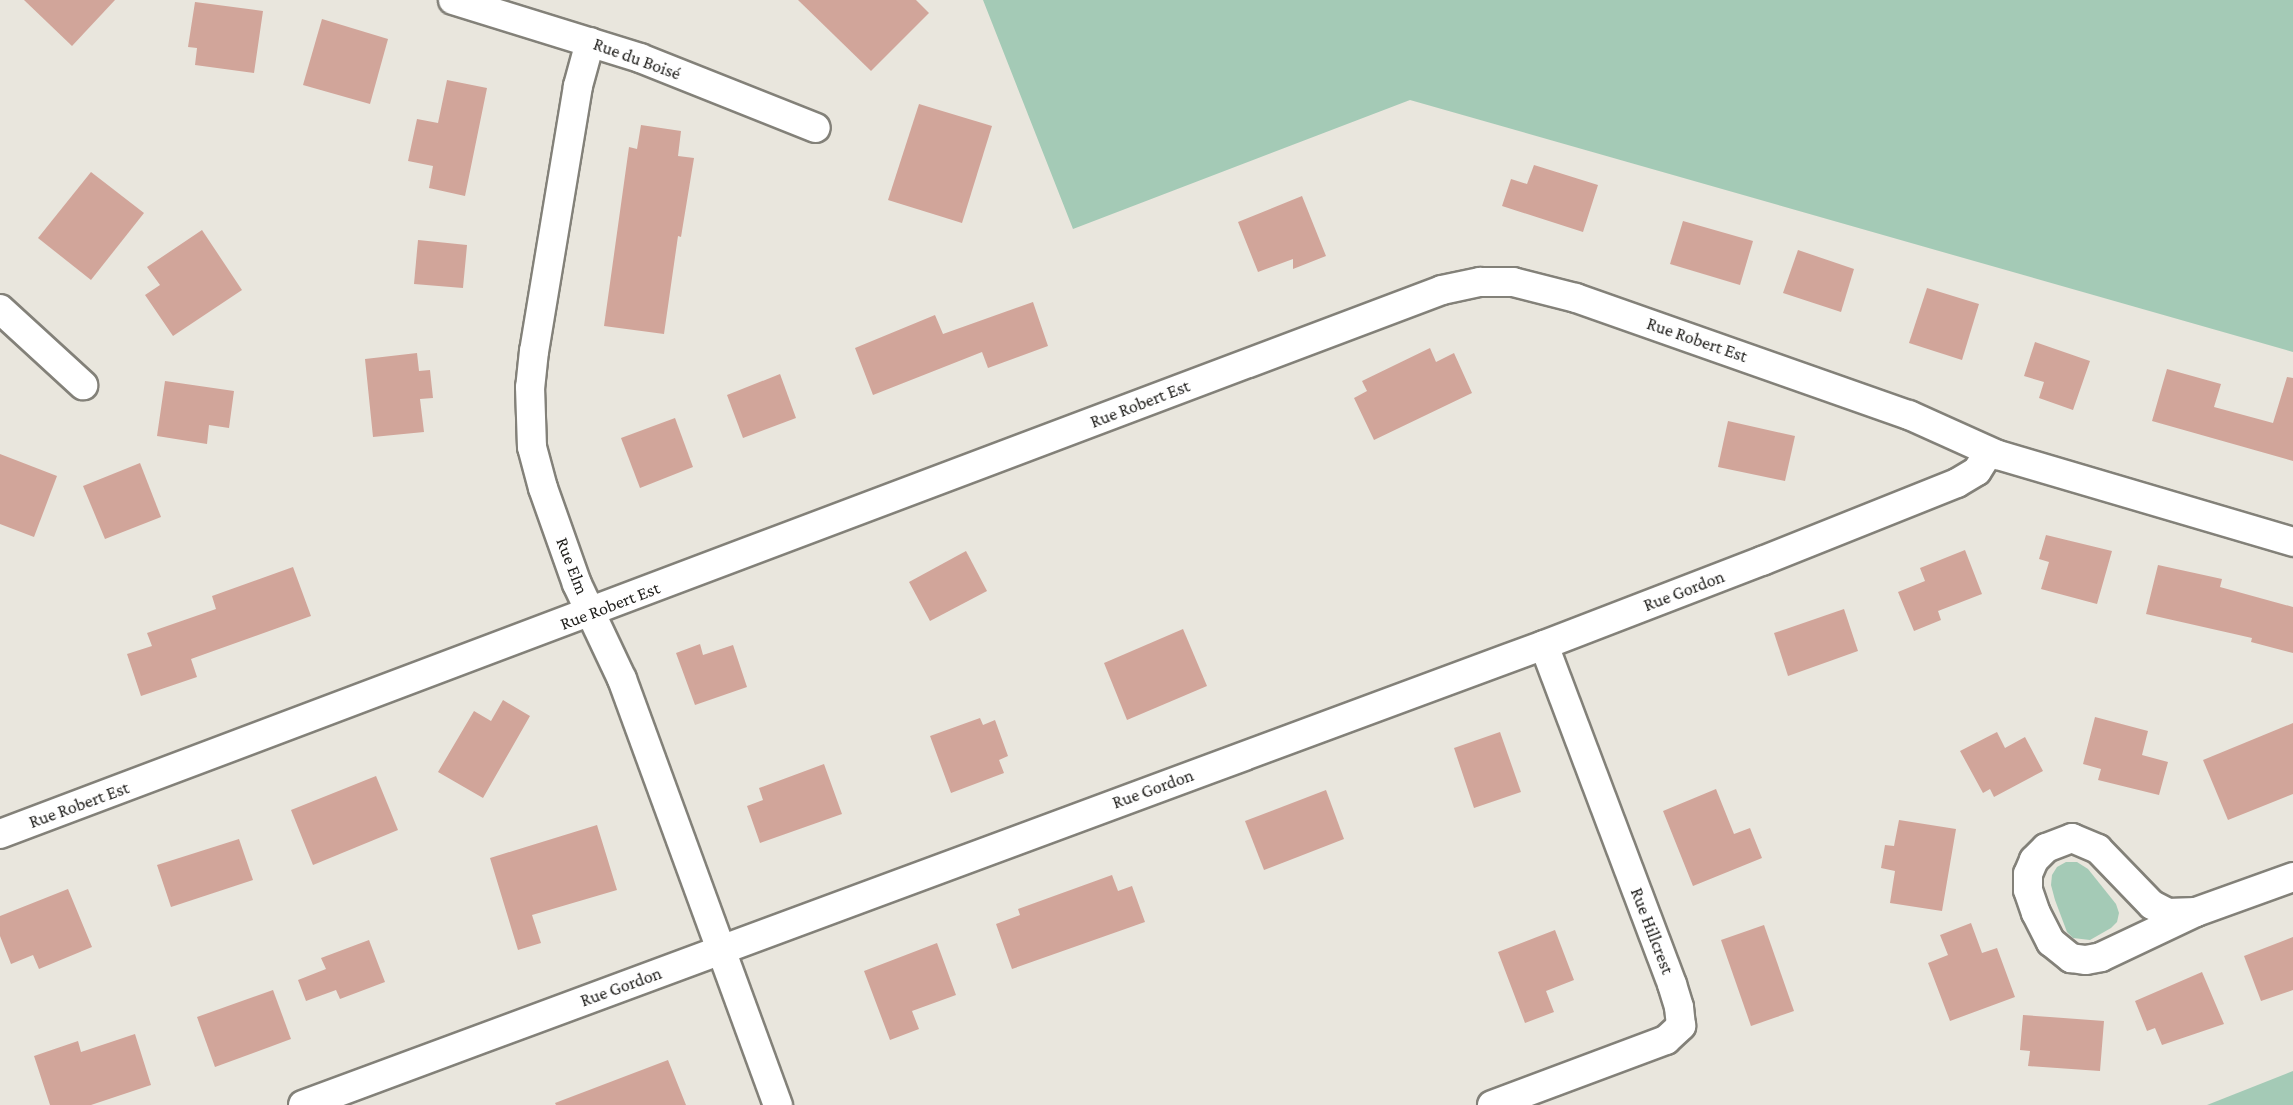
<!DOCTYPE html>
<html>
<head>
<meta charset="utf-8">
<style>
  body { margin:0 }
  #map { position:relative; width:2293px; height:1105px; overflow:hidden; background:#e9e6dd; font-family:"Crimson Pro",serif }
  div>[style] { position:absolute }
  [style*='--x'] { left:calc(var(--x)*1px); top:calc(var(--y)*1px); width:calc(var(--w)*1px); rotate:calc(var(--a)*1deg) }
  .green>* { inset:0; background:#a4cab6 }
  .building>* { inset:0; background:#d1a59a }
  .roads { filter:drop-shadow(2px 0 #838179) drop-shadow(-2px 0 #838179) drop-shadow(0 2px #838179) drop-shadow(0 -2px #838179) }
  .street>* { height:28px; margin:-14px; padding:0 14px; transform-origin:14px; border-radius:14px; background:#fff }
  span { translate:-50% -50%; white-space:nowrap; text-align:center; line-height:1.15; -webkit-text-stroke:7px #fff; paint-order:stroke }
  .street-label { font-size:18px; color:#1e1d1a }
</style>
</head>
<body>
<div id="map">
  <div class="green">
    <div style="clip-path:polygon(983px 0,2293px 0,2293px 352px,1410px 100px,1073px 229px)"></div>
    <div style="clip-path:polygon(2066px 862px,2077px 862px,2088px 869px,2116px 904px,2119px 913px,2117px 922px,2111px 928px,2090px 940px,2073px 938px,2067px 932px,2055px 900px,2051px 885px,2052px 875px,2057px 867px)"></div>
    <div style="clip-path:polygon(2293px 1071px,2293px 1105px,2207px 1105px)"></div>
  </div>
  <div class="building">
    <div style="clip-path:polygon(24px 0,115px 0,72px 46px)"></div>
    <div style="clip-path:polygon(798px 0,916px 0,929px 13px,871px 71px)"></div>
    <div style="clip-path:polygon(195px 2px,263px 11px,254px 73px,195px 65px,197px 48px,188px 47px)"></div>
    <div style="clip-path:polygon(322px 19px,388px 39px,370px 104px,303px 85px)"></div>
    <div style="clip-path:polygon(447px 80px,487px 88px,465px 196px,429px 188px,433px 166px,408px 161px,417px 119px,438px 123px)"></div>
    <div style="clip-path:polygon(919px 104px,992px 126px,962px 223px,888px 200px)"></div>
    <div style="clip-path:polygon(641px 125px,681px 131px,678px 156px,694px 158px,681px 237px,678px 236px,664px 334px,604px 326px,629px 147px,637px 149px)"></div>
    <div style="clip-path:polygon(1534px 165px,1598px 185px,1583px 232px,1502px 206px,1511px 179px,1527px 184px)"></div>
    <div style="clip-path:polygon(91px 172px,144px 213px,91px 280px,38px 238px)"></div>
    <div style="clip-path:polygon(1302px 196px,1326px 256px,1293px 269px,1293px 259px,1258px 272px,1238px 222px)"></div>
    <div style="clip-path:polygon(1683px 221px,1753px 241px,1740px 285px,1670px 264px)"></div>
    <div style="clip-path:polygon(202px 230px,242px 290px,173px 336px,145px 295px,160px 285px,147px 267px)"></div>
    <div style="clip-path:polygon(418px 240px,467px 245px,463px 288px,414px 284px)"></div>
    <div style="clip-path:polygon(1798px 250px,1854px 269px,1841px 312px,1783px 293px)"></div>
    <div style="clip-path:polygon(1927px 288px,1979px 304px,1962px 360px,1909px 343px)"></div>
    <div style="clip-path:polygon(1033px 302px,1048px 346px,988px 368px,982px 352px,873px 395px,855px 348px,935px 315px,943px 334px)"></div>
    <div style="clip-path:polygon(2035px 342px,2090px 361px,2073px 410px,2039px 398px,2044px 382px,2024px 376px)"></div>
    <div style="clip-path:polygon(1430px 348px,1436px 362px,1454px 353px,1472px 393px,1374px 440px,1354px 398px,1367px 391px,1362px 381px)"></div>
    <div style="clip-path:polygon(417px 353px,419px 371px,430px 370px,433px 398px,420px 399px,424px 432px,373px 437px,365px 359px)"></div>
    <div style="clip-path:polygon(2167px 369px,2221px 384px,2214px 407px,2273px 423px,2287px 377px,2293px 378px,2293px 461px,2152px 421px)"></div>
    <div style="clip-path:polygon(780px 374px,796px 418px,743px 438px,727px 395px)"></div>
    <div style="clip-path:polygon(165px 381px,234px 391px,229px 428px,209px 425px,207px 444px,157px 436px)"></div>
    <div style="clip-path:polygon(675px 418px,693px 467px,640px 488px,621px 438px)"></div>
    <div style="clip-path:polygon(1728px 421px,1795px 436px,1785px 481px,1718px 467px)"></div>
    <div style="clip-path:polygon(0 454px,57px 476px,34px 537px,0 524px)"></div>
    <div style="clip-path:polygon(140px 463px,161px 517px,105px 539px,83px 486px)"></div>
    <div style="clip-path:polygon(2046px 535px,2112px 551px,2097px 604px,2041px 589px,2049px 562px,2039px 559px)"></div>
    <div style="clip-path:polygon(1965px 550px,1982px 594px,1938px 611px,1941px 620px,1914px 631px,1898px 592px,1925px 581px,1920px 568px)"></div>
    <div style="clip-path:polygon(966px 551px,987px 591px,930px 621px,909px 582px)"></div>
    <div style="clip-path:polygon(2158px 565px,2222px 579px,2220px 587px,2293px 607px,2293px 653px,2251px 642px,2252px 638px,2146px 614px)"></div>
    <div style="clip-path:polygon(293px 567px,311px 616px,191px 659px,197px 677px,141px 696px,127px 654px,152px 646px,147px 633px,216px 609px,212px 596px)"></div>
    <div style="clip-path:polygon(1844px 609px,1858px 651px,1788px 676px,1774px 633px)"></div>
    <div style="clip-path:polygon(1183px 629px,1207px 686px,1127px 720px,1104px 663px)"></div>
    <div style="clip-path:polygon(700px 644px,703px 655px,733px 645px,747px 687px,695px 705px,676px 653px)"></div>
    <div style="clip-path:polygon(503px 700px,530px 716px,483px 798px,438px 772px,474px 711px,491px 721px)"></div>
    <div style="clip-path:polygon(2095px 717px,2148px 731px,2142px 755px,2168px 762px,2159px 795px,2098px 780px,2101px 769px,2083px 764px)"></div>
    <div style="clip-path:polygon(980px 718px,983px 725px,995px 720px,1008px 756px,999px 760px,1004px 773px,951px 793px,930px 736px)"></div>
    <div style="clip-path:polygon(2293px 723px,2293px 794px,2228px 820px,2203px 760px)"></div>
    <div style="clip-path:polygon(1500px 732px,1521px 792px,1474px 808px,1454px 748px)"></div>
    <div style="clip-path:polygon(1997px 732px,2005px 748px,2025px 737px,2043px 771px,1994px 797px,1990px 789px,1983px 793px,1960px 751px)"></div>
    <div style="clip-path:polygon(824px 764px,842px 814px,760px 843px,747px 806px,763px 800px,759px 788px)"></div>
    <div style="clip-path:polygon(376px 776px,398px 830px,313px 865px,291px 810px)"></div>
    <div style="clip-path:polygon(1716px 789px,1734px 834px,1750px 828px,1762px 858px,1693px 886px,1663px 811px)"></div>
    <div style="clip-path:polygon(1326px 790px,1344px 839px,1264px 870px,1245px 821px)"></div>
    <div style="clip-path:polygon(1899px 820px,1956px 829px,1942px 911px,1890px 903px,1895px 871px,1881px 868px,1885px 845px,1894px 846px)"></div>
    <div style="clip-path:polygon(597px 825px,617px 890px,532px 915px,541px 943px,518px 950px,490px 858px)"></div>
    <div style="clip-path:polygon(239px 839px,253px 880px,171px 907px,157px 865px)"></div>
    <div style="clip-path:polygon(1112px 875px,1118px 891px,1132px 886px,1145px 922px,1012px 969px,996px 924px,1020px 915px,1018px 909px)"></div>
    <div style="clip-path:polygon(68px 889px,92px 947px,39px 969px,33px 955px,11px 964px,0 936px,0 916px)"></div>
    <div style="clip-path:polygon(1971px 923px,1982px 953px,1997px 948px,2015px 997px,1950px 1021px,1928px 963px,1948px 955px,1940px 935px)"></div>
    <div style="clip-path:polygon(1764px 925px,1794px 1011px,1751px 1026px,1721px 940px)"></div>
    <div style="clip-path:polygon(1555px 930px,1574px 980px,1546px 991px,1554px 1012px,1525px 1023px,1498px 952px)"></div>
    <div style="clip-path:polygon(2293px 937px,2293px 990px,2261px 1001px,2244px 956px)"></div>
    <div style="clip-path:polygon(369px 940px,385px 982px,340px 999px,336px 990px,306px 1001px,298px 980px,326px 969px,321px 958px)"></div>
    <div style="clip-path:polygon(937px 943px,956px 995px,912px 1011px,919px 1029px,890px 1040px,864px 971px)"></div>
    <div style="clip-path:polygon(2202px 972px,2224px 1024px,2162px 1045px,2155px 1028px,2147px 1031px,2135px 1001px)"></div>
    <div style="clip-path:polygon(273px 990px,291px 1039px,215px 1067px,197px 1017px)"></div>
    <div style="clip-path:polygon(2023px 1015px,2104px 1021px,2100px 1071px,2028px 1066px,2030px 1051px,2020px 1050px)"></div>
    <div style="clip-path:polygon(135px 1034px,151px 1085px,91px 1105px,50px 1105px,34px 1056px,78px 1041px,81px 1052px)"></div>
    <div style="clip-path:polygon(668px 1060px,686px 1105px,556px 1105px,555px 1103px)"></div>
  </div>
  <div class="roads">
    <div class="street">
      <div style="--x:453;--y:0;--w:196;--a:17.2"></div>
      <div style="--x:640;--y:58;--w:189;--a:21.7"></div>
      <div style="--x:590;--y:42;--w:46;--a:105.3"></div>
      <div style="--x:578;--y:86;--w:269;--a:99.4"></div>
      <div style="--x:534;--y:351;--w:36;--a:96"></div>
      <div style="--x:530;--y:387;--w:60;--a:88.1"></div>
      <div style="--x:532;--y:447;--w:42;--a:75"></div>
      <div style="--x:543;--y:488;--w:102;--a:70.5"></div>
      <div style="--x:577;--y:584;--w:105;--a:64.7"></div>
      <div style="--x:622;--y:679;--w:454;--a:69.9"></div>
      <div style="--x:0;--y:309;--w:113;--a:42.5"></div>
      <div style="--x:0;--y:834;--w:1541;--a:-20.67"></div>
      <div style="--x:1442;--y:290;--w:39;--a:-12"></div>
      <div style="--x:1480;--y:282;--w:33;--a:0"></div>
      <div style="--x:1513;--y:282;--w:65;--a:14.3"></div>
      <div style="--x:1576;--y:298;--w:353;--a:19.4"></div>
      <div style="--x:1909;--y:415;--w:98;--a:24.2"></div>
      <div style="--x:1998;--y:455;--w:308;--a:16.4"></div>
      <div style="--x:2196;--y:912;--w:28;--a:178"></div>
      <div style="--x:2168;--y:913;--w:18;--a:-153"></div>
      <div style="--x:2152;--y:905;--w:78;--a:-134"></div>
      <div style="--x:2098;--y:849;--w:28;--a:-157"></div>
      <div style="--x:2072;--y:838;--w:28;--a:159"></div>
      <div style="--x:2046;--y:848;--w:17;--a:135"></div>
      <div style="--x:2034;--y:860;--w:15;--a:113"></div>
      <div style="--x:2028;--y:874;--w:16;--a:90"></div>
      <div style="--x:2028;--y:890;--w:24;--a:71"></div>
      <div style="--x:2036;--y:913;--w:33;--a:63"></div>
      <div style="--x:2051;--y:942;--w:26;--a:39"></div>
      <div style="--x:2071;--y:958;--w:15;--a:8"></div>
      <div style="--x:2086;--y:960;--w:15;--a:-11"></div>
      <div style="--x:2101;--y:957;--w:105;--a:-25.3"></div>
      <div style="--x:2196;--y:912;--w:103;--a:-19.8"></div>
      <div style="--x:303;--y:1105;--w:1324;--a:-20.34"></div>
      <div style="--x:1544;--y:645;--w:234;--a:-21.1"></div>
      <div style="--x:1762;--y:561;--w:210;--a:-21.8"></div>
      <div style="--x:1957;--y:483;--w:23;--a:-31"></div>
      <div style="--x:1977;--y:471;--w:22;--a:-58"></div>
      <div style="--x:1492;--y:1105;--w:186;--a:-20.5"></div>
      <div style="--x:1666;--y:1040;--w:21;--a:-43"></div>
      <div style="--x:1681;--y:1026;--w:19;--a:-96"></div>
      <div style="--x:1679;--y:1007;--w:24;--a:-107"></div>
      <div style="--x:1672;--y:984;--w:362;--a:-110.7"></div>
    </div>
  </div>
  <div class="street-label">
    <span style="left:637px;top:59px;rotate:20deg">Rue du Boisé</span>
    <span style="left:1697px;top:340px;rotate:19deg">Rue Robert Est</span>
    <span style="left:1140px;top:404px;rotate:-21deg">Rue Robert Est</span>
    <span style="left:572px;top:566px;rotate:69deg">Rue Elm</span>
    <span style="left:1684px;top:591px;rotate:-21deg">Rue Gordon</span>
    <span style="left:610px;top:606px;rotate:-21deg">Rue Robert Est</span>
    <span style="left:1153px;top:789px;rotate:-20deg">Rue Gordon</span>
    <span style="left:79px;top:805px;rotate:-20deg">Rue Robert Est</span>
    <span style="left:1652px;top:931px;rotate:69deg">Rue Hillcrest</span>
    <span style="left:621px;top:987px;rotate:-20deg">Rue Gordon</span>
  </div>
</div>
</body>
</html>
